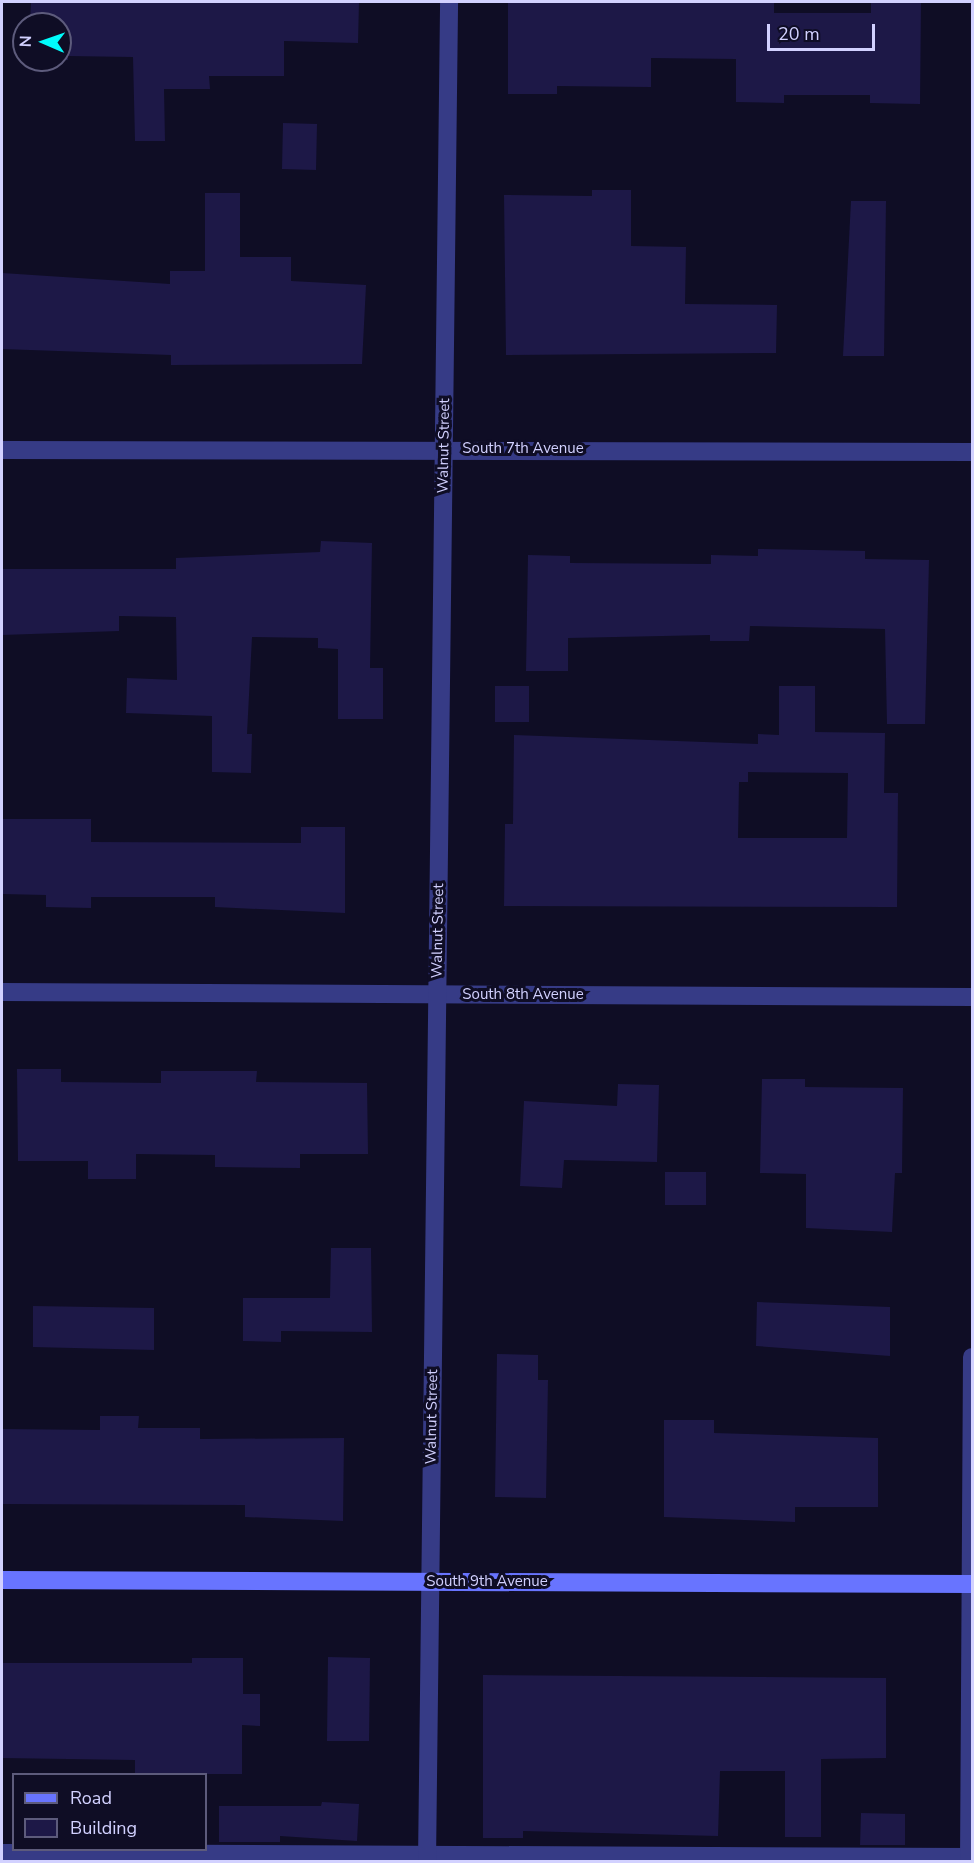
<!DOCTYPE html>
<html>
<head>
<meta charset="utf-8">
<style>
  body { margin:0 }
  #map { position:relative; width:974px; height:1863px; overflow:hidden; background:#0f0d25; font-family:"Nunito Sans",sans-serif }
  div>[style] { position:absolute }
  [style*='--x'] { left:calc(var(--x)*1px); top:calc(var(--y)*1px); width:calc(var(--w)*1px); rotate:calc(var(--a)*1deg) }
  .building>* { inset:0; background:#1d1847 }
  .lane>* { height:18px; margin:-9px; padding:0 9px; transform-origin:9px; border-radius:9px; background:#363b86 }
  .street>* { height:18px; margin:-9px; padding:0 9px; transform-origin:9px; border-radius:9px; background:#363b86 }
  .secondary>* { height:18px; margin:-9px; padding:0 9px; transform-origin:9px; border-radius:9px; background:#6874ff }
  span { translate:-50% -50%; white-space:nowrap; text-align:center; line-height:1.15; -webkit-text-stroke:6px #0f0d25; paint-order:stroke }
  .street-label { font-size:15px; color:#d2d1ff }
  .frame { position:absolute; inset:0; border:3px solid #d2d1ff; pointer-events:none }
  .legend { position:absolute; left:12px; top:1773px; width:195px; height:78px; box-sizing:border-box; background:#0f0d25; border:2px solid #5d5b7c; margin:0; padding:8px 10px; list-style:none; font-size:18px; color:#d2d1ff }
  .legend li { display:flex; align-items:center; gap:12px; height:30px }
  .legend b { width:30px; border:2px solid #5d5b7c }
  .north { position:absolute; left:12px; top:12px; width:60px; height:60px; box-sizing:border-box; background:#0f0d25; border:2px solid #5d5b7c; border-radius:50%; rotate:272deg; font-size:16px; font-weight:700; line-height:24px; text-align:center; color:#d2d1ff }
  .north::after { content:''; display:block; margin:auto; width:21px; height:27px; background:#00fcfc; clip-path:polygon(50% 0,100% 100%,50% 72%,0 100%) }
  .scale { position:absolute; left:767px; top:24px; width:108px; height:27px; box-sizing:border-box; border:3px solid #d2d1ff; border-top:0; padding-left:8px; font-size:18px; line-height:21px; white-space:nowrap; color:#d2d1ff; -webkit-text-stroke:4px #0f0d25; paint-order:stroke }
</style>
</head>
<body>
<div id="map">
  <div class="building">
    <div style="clip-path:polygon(31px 2px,359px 2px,358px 43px,284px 41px,284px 76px,209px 76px,210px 89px,164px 89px,165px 141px,135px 141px,133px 57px,68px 56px,68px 60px,53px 60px,60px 60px,60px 24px,30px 24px)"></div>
    <div style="clip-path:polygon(508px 2px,774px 2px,774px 13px,871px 13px,871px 2px,921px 2px,920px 104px,870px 103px,870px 95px,784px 95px,784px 103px,736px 102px,736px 59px,651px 58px,651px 87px,557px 86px,557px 94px,508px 94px)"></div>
    <div style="clip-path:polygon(283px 123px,317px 124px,316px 170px,282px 169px)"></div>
    <div style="clip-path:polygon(592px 190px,631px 190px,631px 246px,686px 247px,685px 304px,777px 305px,776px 353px,506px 355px,504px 195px,592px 196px)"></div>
    <div style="clip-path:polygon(205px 193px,240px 193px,240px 257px,291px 257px,291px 281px,366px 285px,362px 364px,171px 365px,171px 355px,2px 349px,2px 273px,170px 284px,170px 271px,205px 271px)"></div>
    <div style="clip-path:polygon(851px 201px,886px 201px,884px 356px,843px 356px)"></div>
    <div style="clip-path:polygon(321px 541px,372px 543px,370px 668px,383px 668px,383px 719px,338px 719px,338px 649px,318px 648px,318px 638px,252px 637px,247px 734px,252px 734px,251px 773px,212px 772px,212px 716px,126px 713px,127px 678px,177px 680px,176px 617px,119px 616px,119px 631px,2px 635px,2px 569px,176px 569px,176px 558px,320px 552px)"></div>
    <div style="clip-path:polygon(758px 549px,865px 551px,865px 559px,929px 560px,925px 724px,887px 724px,885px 629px,750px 626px,749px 641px,710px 641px,710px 635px,568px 638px,568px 671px,526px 671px,528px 555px,570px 556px,570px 563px,711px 564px,711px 555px,758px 556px)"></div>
    <div style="clip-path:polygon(495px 686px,529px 686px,529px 722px,495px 722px)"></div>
    <div style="clip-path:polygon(evenodd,779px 686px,815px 686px,815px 732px,885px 733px,884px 793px,898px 793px,897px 907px,504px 906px,505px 824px,513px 824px,514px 735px,758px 744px,758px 734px,779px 735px,779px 686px,748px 772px,848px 773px,847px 838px,738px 838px,739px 782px,748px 782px,748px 772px)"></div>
    <div style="clip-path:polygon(2px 819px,91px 819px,91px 842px,301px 843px,301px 827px,345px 827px,345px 913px,215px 907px,215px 897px,91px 897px,91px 908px,46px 907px,46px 895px,2px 894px)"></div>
    <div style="clip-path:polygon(17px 1069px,61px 1069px,61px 1082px,161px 1083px,161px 1071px,257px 1071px,256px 1082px,367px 1083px,368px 1154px,300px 1154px,300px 1168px,215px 1167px,215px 1155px,136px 1154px,136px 1179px,88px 1179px,88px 1161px,18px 1161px)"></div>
    <div style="clip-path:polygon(762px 1079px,805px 1079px,805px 1087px,903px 1088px,902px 1173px,895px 1173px,892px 1232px,806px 1228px,806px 1174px,760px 1173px)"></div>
    <div style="clip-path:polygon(618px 1084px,659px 1085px,657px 1162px,564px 1160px,562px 1188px,520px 1186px,524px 1101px,617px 1106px)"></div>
    <div style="clip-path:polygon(665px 1172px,706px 1172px,706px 1205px,665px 1205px)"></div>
    <div style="clip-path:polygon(331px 1248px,371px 1248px,372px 1332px,281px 1331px,281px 1342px,243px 1341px,243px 1298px,330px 1298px)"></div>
    <div style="clip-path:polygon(757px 1302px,890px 1307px,890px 1356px,756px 1346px)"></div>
    <div style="clip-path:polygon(33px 1306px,154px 1308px,154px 1350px,33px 1347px)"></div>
    <div style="clip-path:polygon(497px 1354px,538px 1355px,538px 1380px,548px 1380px,546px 1498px,495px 1497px)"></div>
    <div style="clip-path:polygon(100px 1416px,139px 1416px,138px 1428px,200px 1428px,200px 1439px,344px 1438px,343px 1521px,245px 1517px,245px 1505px,2px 1504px,2px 1429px,100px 1430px)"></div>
    <div style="clip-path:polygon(664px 1420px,714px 1420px,714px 1433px,878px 1438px,878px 1507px,795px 1507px,795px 1522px,664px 1517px)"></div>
    <div style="clip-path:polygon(328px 1657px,370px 1658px,369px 1741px,327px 1741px)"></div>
    <div style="clip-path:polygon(192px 1658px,243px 1658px,243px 1694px,260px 1694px,260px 1726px,242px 1725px,242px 1774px,135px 1774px,135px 1760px,2px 1758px,2px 1663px,192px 1663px)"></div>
    <div style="clip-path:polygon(483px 1675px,886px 1678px,886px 1758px,821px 1759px,821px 1837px,785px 1837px,785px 1771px,720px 1771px,718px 1836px,523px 1831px,523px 1838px,483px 1838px)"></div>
    <div style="clip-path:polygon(322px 1802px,359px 1804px,357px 1841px,280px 1836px,280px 1842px,219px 1842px,219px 1806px,321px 1806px)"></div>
    <div style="clip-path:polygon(861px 1813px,905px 1814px,905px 1845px,860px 1845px)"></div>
  </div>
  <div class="lane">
    <div style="--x:2;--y:1853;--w:970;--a:0.24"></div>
  </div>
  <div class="street">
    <div style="--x:2;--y:450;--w:970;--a:0.12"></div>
    <div style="--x:2;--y:992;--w:970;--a:0.3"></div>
    <div style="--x:427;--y:1862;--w:1860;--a:-89.32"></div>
    <div style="--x:969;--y:1862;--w:505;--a:-89.66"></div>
  </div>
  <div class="secondary">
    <div style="--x:2;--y:1580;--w:970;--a:0.24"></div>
  </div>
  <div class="street-label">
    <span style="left:444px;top:446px;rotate:-89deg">Walnut Street</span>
    <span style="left:523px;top:449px">South 7th Avenue</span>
    <span style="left:438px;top:931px;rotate:-89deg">Walnut Street</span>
    <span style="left:523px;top:995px">South 8th Avenue</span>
    <span style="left:432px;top:1417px;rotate:-89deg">Walnut Street</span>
    <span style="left:487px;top:1582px">South 9th Avenue</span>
  </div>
  <div class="frame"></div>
  <ul class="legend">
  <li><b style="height:8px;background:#6874ff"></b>Road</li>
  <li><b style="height:16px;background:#1d1847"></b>Building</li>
  </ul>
  <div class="north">N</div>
  <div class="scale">20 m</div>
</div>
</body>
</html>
